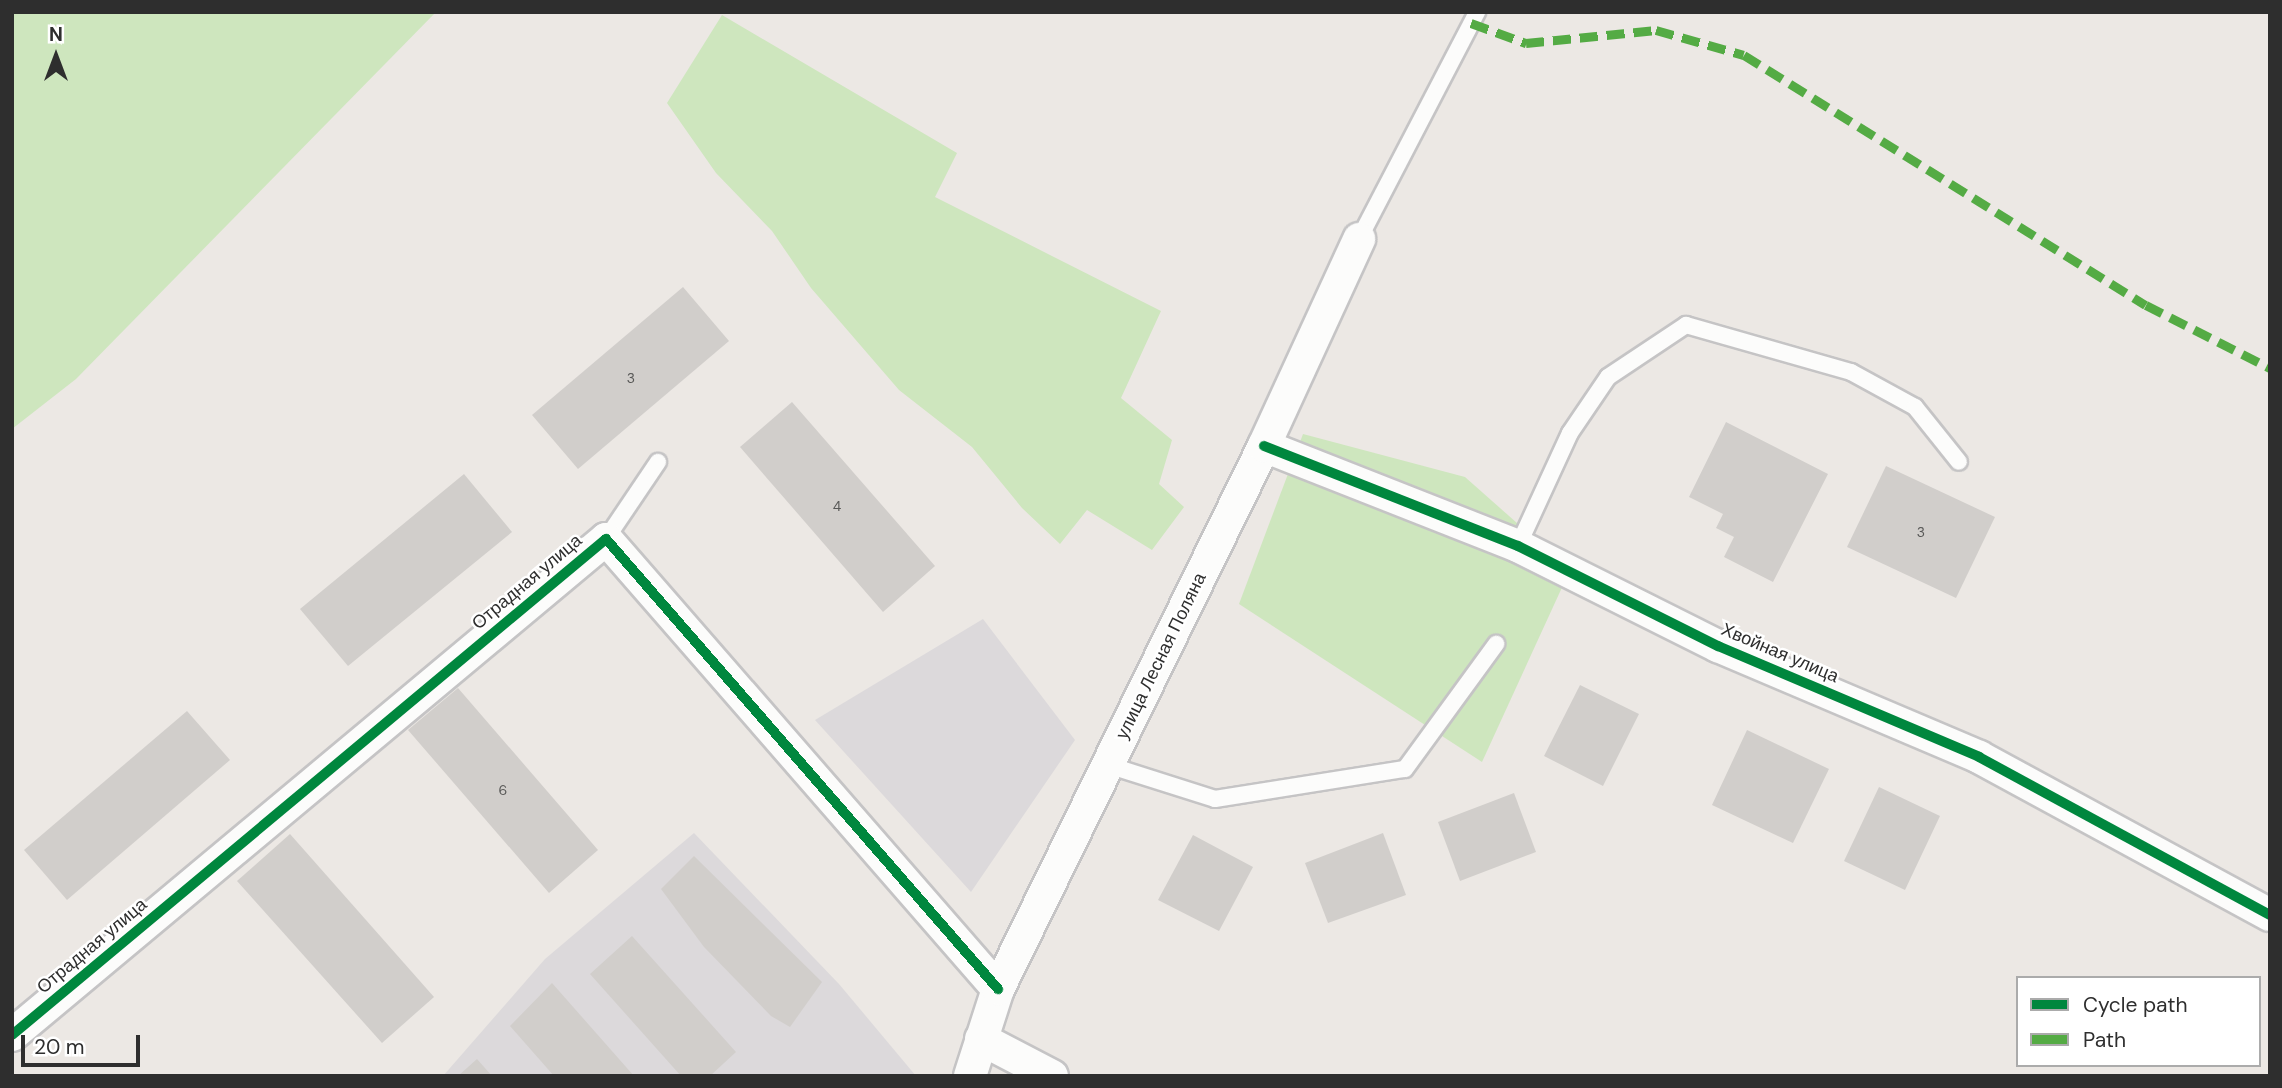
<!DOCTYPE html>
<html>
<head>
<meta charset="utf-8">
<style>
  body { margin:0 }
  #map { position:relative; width:2282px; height:1088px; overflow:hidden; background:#ece8e4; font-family:"DM Sans",sans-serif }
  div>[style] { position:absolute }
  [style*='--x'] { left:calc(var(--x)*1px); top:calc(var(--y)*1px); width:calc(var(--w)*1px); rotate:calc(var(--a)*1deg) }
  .industrial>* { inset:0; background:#dcd9db }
  .green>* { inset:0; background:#cee6be }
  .building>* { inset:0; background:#d1cecb }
  .roads { filter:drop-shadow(2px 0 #c5c4c5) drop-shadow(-2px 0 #c5c4c5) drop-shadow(0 2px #c5c4c5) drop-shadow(0 -2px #c5c4c5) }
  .service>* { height:16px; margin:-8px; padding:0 8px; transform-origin:8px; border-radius:8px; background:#fcfcfb }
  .minor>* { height:32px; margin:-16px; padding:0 16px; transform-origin:16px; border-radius:16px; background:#fcfcfb }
  .quiet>* { height:9px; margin-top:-4.5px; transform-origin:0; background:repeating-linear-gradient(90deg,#54ab44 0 18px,transparent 0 27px) }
  .cycleway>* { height:10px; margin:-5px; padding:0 5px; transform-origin:5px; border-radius:5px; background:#00873e }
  span { translate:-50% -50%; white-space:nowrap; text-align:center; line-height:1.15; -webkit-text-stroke:5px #fff; paint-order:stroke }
  .number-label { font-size:14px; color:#585857 }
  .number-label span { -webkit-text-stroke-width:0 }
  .street-label { font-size:18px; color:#2e2e2e }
  .frame { position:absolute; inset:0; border:14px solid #2e2e2e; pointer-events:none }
  .legend { position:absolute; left:2016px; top:976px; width:245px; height:91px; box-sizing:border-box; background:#fff; border:2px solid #ababab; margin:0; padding:9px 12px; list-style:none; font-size:21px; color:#2e2e2e }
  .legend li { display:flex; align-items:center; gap:14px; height:35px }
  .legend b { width:35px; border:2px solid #ababab }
  .north { position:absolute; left:21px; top:21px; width:70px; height:70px; -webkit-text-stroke:5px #fff; paint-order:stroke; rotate:0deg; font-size:19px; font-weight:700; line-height:28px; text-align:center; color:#2e2e2e }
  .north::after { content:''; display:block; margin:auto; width:24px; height:32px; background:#2e2e2e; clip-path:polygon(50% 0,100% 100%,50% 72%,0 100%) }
  .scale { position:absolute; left:21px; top:1035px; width:119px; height:32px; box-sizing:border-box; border:4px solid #2e2e2e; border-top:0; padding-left:9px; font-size:21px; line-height:24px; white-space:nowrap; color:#2e2e2e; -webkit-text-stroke:5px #fff; paint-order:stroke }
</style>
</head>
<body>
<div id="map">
  <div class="industrial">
    <div style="clip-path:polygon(983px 619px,1075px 740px,971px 892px,815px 720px)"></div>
    <div style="clip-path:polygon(694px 833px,839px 984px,916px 1076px,443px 1076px,545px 959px)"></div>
  </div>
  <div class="green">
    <div style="clip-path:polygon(12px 12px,436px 12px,76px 379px,12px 429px)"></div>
    <div style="clip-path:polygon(722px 15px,957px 153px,935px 197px,1161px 311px,1121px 398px,1172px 440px,1159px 484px,1184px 507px,1152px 550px,1087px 510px,1060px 544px,1022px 508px,972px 447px,899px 390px,811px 288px,772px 231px,716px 173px,667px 103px)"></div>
    <div style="clip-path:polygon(1303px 434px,1465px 477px,1570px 570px,1482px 762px,1239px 604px)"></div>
  </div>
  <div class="building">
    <div style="clip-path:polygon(683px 287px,729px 341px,578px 469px,532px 415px)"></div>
    <div style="clip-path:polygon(792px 402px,935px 566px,883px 612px,740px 447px)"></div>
    <div style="clip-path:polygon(1726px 422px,1828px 474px,1773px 582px,1724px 557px,1734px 537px,1716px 528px,1723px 514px,1689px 497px)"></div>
    <div style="clip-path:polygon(1886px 466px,1995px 517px,1956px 598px,1847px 547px)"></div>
    <div style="clip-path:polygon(464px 474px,512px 532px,348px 666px,300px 609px)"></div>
    <div style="clip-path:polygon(1580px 685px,1639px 714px,1603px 786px,1544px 756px)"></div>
    <div style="clip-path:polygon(458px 688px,598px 850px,549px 893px,408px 730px)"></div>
    <div style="clip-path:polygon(187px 711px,230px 760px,67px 900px,24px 850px)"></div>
    <div style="clip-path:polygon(1747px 730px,1829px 769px,1793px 843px,1712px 805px)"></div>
    <div style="clip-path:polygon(1879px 787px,1940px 816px,1905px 890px,1844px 861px)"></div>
    <div style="clip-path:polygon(1514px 793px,1536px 852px,1460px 881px,1438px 822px)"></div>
    <div style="clip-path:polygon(1383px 833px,1406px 895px,1328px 923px,1305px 863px)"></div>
    <div style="clip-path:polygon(290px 834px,434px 997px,382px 1043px,237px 881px)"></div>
    <div style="clip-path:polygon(1193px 835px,1253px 867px,1219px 931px,1158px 900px)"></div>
    <div style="clip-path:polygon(694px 856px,822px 982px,790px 1027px,771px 1016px,704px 947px,661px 889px)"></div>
    <div style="clip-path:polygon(632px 936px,736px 1052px,710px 1076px,681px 1076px,590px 974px)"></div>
    <div style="clip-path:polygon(552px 983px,634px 1076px,554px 1076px,510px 1026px)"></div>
    <div style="clip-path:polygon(477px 1059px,492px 1076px,458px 1076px)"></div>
  </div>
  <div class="roads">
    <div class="service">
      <div style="--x:1359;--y:239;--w:256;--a:-62.5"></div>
      <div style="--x:606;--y:539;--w:93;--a:-56"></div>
      <div style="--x:1518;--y:546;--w:124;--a:-65.3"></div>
      <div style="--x:1570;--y:433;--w:68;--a:-55.8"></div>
      <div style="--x:1608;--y:377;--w:94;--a:-33.7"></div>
      <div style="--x:1686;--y:325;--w:172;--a:15.9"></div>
      <div style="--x:1851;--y:372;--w:73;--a:28.7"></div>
      <div style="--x:1915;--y:407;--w:70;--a:51.3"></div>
      <div style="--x:1108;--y:765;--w:112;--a:17.6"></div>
      <div style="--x:1215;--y:799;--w:192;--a:-9"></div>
      <div style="--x:1405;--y:769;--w:155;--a:-53.9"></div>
    </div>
    <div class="minor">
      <div style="--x:1264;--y:446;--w:273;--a:21.5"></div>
      <div style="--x:1518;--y:546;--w:224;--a:26.6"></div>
      <div style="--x:1718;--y:646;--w:284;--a:23"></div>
      <div style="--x:1979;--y:757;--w:331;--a:28.5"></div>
      <div style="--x:12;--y:1035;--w:774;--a:-39.86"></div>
      <div style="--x:606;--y:539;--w:597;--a:48.94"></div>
      <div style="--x:981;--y:1039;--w:80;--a:27.5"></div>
      <div style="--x:970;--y:1076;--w:91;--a:-72.2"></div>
      <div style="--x:998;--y:989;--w:605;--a:-63.9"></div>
      <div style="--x:1264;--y:446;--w:228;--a:-65.3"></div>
    </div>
  </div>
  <div class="quiet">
    <div style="--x:1471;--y:23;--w:59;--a:20"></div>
    <div style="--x:1526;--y:43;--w:131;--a:-5.7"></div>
    <div style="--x:1656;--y:30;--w:91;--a:15.9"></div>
    <div style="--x:1744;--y:55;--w:473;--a:31.9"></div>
    <div style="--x:2146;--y:305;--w:139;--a:26.9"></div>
  </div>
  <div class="cycleway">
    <div style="--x:1264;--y:446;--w:273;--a:21.5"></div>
    <div style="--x:1518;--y:546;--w:224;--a:26.6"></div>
    <div style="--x:1718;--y:646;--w:284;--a:23"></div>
    <div style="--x:1979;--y:757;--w:331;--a:28.5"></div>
    <div style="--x:12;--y:1035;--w:774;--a:-39.86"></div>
    <div style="--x:606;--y:539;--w:597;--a:48.94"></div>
  </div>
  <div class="number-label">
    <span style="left:631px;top:378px">3</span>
    <span style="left:837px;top:506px">4</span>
    <span style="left:1921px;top:532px">3</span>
    <span style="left:503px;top:790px">6</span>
  </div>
  <div class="street-label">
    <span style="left:527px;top:582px;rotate:-40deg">Отрадная улица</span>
    <span style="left:1780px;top:653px;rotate:23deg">Хвойная улица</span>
    <span style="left:1161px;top:656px;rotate:-64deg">улица Лесная Поляна</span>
    <span style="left:92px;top:946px;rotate:-40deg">Отрадная улица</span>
  </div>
  <div class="frame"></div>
  <ul class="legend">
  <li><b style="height:9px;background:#00873e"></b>Cycle path</li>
  <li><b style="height:9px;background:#54ab44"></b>Path</li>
  </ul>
  <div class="north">N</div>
  <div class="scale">20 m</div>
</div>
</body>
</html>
